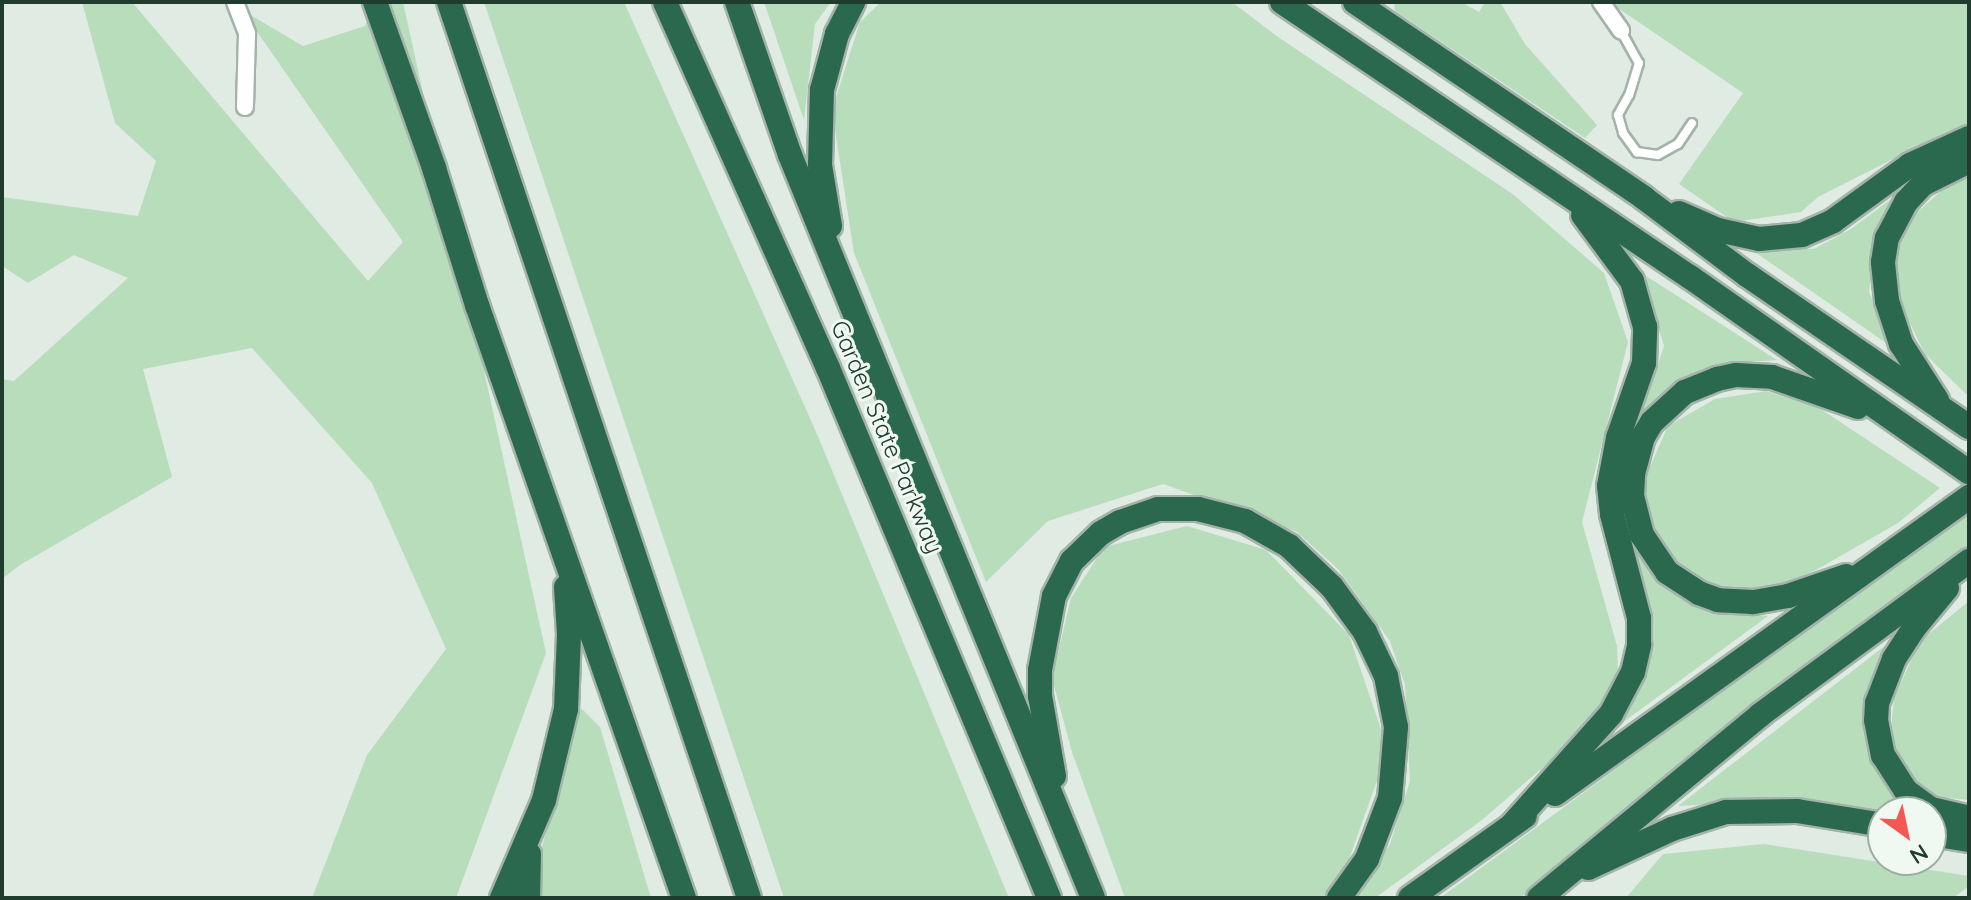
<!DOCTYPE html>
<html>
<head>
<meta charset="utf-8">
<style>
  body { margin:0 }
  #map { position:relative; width:1971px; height:900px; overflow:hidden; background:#e0ebe4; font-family:Quicksand,sans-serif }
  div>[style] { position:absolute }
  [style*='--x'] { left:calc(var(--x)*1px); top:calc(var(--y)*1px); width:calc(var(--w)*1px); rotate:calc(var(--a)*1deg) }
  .green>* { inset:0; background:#b8ddba }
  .roads { filter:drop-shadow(2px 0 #a3b3aa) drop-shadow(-2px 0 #a3b3aa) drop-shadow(0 2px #a3b3aa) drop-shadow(0 -2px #a3b3aa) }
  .lane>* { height:8px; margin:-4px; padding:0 4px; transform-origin:4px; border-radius:4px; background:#fff }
  .street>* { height:16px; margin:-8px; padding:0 8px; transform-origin:8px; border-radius:8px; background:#fff }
  .highway>* { height:24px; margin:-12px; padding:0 12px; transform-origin:12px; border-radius:12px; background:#2b694e }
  span { translate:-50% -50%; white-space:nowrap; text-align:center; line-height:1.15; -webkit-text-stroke:6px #f0f8f2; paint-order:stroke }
  .street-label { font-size:24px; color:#203c2e }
  .frame { position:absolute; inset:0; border:4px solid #203c2e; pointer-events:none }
  .north { position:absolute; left:1867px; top:796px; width:80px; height:80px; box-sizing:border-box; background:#f0f8f2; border:2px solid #9dada4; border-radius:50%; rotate:147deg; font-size:22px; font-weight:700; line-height:32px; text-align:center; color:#203c2e }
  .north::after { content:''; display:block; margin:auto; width:28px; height:36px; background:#f65753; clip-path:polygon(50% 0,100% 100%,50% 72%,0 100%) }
</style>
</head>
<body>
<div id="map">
  <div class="green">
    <div style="clip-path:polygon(82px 2px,132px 2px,368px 281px,403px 242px,242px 10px,303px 46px,365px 26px,375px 2px,403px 2px,546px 653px,456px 898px,312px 898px,367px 755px,446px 649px,372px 483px,252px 348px,143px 369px,172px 477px,20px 565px,2px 579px,2px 379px,14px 381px,128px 278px,74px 255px,28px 283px,2px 266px,2px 197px,138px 216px,156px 161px,115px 123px)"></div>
    <div style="clip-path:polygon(484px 2px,624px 2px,817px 434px,1009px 898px,784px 898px)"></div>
    <div style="clip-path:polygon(764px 2px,831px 2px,815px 24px,804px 120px)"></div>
    <div style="clip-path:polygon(881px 2px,1232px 2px,1278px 37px,1514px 195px,1604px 273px,1628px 342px,1582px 522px,1617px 646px,1619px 702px,1482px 820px,1375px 898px,1355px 898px,1390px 844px,1410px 781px,1405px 685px,1390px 641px,1338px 569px,1297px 532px,1163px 484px,1048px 521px,986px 582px,854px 253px,832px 110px,860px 22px)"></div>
    <div style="clip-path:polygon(1394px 2px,1461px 2px,1479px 12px,1485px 2px,1500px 2px,1525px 44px,1597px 125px,1585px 138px,1395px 11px)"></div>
    <div style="clip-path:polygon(1609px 2px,1969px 2px,1969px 127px,1946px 132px,1818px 197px,1801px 212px,1734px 222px,1679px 184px,1743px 93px)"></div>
    <div style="clip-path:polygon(1969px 176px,1969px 397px,1925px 354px,1902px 307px,1894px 279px,1897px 251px,1916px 213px,1947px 186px)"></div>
    <div style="clip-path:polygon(1907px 187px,1875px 245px,1869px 291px,1889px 345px,1749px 248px,1814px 249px,1851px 229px)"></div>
    <div style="clip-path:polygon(1643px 274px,1777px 360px,1727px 364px,1677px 379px,1639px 419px,1664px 346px)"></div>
    <div style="clip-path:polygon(1766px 391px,1819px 408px,1940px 488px,1898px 523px,1816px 570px,1781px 586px,1736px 594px,1691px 578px,1655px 535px,1644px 480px,1668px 426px,1715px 399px)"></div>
    <div style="clip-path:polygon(1969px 510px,1969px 549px,1622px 812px,1520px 898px,1440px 898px)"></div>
    <div style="clip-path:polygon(1187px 526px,1266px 550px,1349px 635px,1388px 750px,1343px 876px,1323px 898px,1125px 898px,1072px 752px,1052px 678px,1071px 598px,1104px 547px)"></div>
    <div style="clip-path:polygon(1630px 542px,1663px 580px,1735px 613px,1768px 616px,1618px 726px,1616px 724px,1644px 670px,1651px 637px,1645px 593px)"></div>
    <div style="clip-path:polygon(1969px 601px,1969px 800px,1936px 797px,1906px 773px,1890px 739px,1894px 698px,1920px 641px)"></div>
    <div style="clip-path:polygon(1895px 638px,1866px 690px,1867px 738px,1885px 781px,1912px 812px,1883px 814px,1782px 800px,1678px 806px)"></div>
    <div style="clip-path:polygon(581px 708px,600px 727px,651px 898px,540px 898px,535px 871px)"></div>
    <div style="clip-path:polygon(1764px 844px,1969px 876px,1969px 886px,1953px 898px,1626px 898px,1663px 854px)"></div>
  </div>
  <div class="roads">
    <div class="lane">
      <div style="--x:1621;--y:31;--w:37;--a:61"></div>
      <div style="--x:1639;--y:63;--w:34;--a:107"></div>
      <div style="--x:1629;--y:95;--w:23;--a:119"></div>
      <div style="--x:1618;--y:115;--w:19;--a:74"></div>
      <div style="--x:1623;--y:133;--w:24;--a:54"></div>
      <div style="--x:1637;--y:152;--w:21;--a:8"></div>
      <div style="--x:1658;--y:155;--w:23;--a:-29"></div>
      <div style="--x:1678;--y:144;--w:25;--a:-56"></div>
    </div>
    <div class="street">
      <div style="--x:235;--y:2;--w:34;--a:69"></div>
      <div style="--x:247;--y:34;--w:73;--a:91.6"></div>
      <div style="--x:1601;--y:2;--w:35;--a:55"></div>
    </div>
    <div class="highway">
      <div style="--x:375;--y:2;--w:176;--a:70.4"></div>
      <div style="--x:434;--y:168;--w:144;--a:72.6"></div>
      <div style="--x:477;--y:305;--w:628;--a:70.76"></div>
      <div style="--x:449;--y:2;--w:945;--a:71.49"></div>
      <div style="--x:665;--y:2;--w:401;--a:66"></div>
      <div style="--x:828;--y:368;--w:574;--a:67.36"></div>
      <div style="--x:737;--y:2;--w:162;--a:70.9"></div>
      <div style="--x:790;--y:155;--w:802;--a:67.81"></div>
      <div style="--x:1282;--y:2;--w:492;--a:34"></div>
      <div style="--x:1690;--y:277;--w:340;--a:35"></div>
      <div style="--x:1355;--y:2;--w:349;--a:34.1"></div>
      <div style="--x:1644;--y:198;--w:129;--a:36.8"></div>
      <div style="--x:1747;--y:275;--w:269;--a:34.4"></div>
      <div style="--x:1679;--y:213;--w:43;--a:23.6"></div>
      <div style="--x:1718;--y:230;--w:42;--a:12.4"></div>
      <div style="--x:1759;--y:239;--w:43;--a:-5.3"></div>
      <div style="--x:1802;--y:235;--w:34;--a:-24"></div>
      <div style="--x:1833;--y:221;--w:95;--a:-36"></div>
      <div style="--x:1910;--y:165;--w:65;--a:-24.6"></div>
      <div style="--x:830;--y:226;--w:62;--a:-99.3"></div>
      <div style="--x:820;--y:165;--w:75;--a:-88.5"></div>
      <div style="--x:822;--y:90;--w:58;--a:-75"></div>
      <div style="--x:837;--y:34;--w:36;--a:-63"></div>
      <div style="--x:1937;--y:400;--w:67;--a:-122.7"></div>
      <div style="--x:1901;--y:344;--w:45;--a:-108"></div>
      <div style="--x:1887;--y:301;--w:39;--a:-96"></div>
      <div style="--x:1883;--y:262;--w:24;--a:-81"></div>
      <div style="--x:1887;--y:238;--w:41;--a:-62.2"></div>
      <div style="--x:1906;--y:202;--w:25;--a:-47"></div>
      <div style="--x:1923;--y:184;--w:51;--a:-26.6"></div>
      <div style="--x:1846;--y:576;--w:61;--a:161"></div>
      <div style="--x:1788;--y:596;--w:36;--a:170"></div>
      <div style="--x:1753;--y:602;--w:35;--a:-177"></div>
      <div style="--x:1718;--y:600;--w:20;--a:-160"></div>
      <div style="--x:1699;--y:593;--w:38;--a:-147"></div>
      <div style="--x:1667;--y:572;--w:45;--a:-124"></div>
      <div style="--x:1642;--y:535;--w:40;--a:-104.4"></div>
      <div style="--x:1632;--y:496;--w:22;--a:-87"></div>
      <div style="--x:1633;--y:474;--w:38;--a:-75"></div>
      <div style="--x:1643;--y:437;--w:17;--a:-59"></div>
      <div style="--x:1652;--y:422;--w:45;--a:-42.3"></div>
      <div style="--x:1685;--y:392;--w:35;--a:-22"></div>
      <div style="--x:1717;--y:379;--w:19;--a:-12"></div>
      <div style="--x:1736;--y:375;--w:36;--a:3"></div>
      <div style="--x:1772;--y:377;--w:91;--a:19.2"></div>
      <div style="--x:1947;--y:588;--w:52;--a:129.5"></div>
      <div style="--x:1914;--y:628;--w:37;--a:123"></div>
      <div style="--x:1894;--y:659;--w:47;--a:111.1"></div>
      <div style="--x:1877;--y:703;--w:17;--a:93"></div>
      <div style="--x:1876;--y:720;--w:36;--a:79"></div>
      <div style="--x:1883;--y:755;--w:43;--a:57.4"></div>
      <div style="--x:1906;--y:791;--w:31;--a:36"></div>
      <div style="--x:1931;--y:809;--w:39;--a:13"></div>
      <div style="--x:1054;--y:776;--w:81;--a:-99.9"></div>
      <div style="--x:1040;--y:696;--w:26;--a:-90"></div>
      <div style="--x:1040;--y:670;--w:75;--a:-79.3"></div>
      <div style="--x:1054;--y:596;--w:39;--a:-63"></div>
      <div style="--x:1072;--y:561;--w:40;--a:-44"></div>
      <div style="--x:1101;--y:533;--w:22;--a:-30"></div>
      <div style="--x:1120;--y:522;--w:40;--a:-18.9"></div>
      <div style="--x:1158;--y:509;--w:40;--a:0"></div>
      <div style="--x:1198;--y:509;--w:49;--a:14.3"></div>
      <div style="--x:1245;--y:521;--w:51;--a:29.6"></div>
      <div style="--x:1289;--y:546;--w:59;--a:43.6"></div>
      <div style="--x:1332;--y:587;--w:56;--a:53.7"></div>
      <div style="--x:1365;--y:632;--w:49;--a:64.5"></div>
      <div style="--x:1386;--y:676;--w:52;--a:78.9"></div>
      <div style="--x:1396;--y:727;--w:71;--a:94.8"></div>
      <div style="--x:1390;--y:798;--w:65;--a:110.7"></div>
      <div style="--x:1367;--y:859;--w:48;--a:125.7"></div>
      <div style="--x:1555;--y:794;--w:510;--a:-35.66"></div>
      <div style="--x:1512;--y:825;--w:149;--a:-48.3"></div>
      <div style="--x:1611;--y:714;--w:47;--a:-62.4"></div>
      <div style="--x:1633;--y:672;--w:28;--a:-77"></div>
      <div style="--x:1639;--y:645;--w:27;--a:-90"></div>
      <div style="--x:1639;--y:618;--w:107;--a:-104.6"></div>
      <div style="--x:1612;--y:514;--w:28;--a:-96"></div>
      <div style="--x:1609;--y:486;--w:49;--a:-79.4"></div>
      <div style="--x:1618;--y:438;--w:79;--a:-70.9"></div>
      <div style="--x:1644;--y:363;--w:36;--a:-88"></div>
      <div style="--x:1645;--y:327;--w:48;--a:-105.8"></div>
      <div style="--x:1632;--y:281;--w:82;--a:-126.6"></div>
      <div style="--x:1931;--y:834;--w:38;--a:9"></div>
      <div style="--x:1588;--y:868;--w:93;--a:-24.9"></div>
      <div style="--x:1672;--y:829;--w:57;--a:-17.5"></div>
      <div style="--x:1726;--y:812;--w:71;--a:-0.8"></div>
      <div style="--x:1797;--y:811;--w:87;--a:9.2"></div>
      <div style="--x:502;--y:898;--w:107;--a:-66.8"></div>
      <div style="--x:544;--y:800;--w:94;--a:-76.4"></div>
      <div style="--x:566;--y:709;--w:75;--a:-87.7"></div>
      <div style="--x:569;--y:634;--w:47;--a:-93.7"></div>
      <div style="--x:528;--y:898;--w:44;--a:-88.7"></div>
      <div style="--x:1410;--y:898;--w:141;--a:-35.5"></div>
      <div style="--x:1539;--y:898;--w:287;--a:-39.6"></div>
      <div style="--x:1760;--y:715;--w:260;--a:-36.4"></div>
    </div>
  </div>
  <div class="street-label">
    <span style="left:887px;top:437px;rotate:67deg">Garden State Parkway</span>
  </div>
  <div class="frame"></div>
  <div class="north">N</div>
</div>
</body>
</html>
